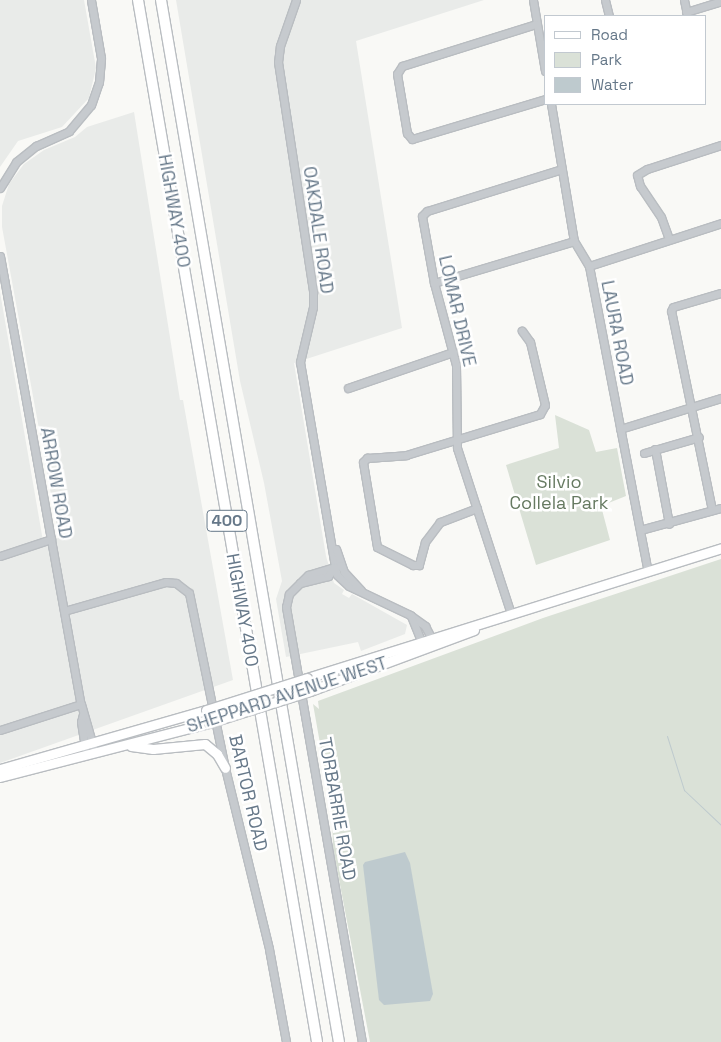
<!DOCTYPE html>
<html>
<head>
<meta charset="utf-8">
<style>
  body { margin:0 }
  #map { position:relative; width:721px; height:1042px; overflow:hidden; background:#f9f9f6; font-family:"Space Grotesk",sans-serif }
  div>[style] { position:absolute }
  [style*='--x'] { left:calc(var(--x)*1px); top:calc(var(--y)*1px); width:calc(var(--w)*1px); rotate:calc(var(--a)*1deg) }
  .built>* { inset:0; background:#e9ebe9 }
  .green>* { inset:0; background:#dae1d7 }
  .water>* { inset:0; background:#becace }
  .stream>* { height:1px; margin:-0.5px; padding:0 0.5px; transform-origin:0.5px; border-radius:0.5px; background:#becace }
  .roads { filter:drop-shadow(1px 0 #b9bdc1) drop-shadow(-1px 0 #b9bdc1) drop-shadow(0 1px #b9bdc1) drop-shadow(0 -1px #b9bdc1) }
  .minor>* { height:7px; margin:-3.5px; padding:0 3.5px; transform-origin:3.5px; border-radius:3.5px; background:#c6cace }
  .major>* { height:9px; margin:-4.5px; padding:0 4.5px; transform-origin:4.5px; border-radius:4.5px; background:#fff }
  .highway>* { height:10px; margin:-5px; padding:0 5px; transform-origin:5px; border-radius:5px; background:#fff }
  .bridges { filter:drop-shadow(1px 0 #b9bdc1) drop-shadow(-1px 0 #b9bdc1) drop-shadow(0 1px #b9bdc1) drop-shadow(0 -1px #b9bdc1) }
  .major-bridge>* { height:9px; margin:-4.5px; padding:0 4.5px; transform-origin:4.5px; border-radius:4.5px; background:#fff }
  span { translate:-50% -50%; white-space:nowrap; text-align:center; line-height:1.15; -webkit-text-stroke:5px #fff; paint-order:stroke }
  .shield-label span { padding:1px 4px; background:#fff; border:1px solid; border-radius:4px; -webkit-text-stroke-width:0 }
  .shield-label { font-size:16px; color:#667889; font-weight:700 }
  .street-label { font-size:18px; color:#667889 }
  .park-label { font-size:18px; color:#667a61 }
  .legend { position:absolute; left:544px; top:15px; width:162px; height:90px; box-sizing:border-box; background:#fff; border:1px solid #c2c9d0; margin:0; padding:6px 9px; list-style:none; font-size:15px; color:#667889 }
  .legend li { display:flex; align-items:center; gap:10px; height:25px }
  .legend b { width:25px; border:1px solid #c2c9d0 }
</style>
</head>
<body>
<div id="map">
  <div class="built">
    <div style="clip-path:polygon(0 0,84px 0,96px 68px,89px 98px,62px 127px,18px 141px,0 167px)"></div>
    <div style="clip-path:polygon(176px 0,484px 0,356px 41px,402px 328px,294px 363px,326px 556px,334px 583px,344px 590px,342px 594px,349px 598px,352px 594px,407px 625px,405px 634px,361px 651px,358px 642px,286px 657px,276px 599px,282px 581px,264px 483px,240px 381px)"></div>
    <div style="clip-path:polygon(134px 112px,180px 400px,183px 400px,233px 680px,0 763px,0 292px,43px 541px,59px 538px,2px 227px,2px 206px,9px 184px,24px 164px,44px 150px,75px 137px,87px 127px)"></div>
  </div>
  <div class="green">
    <div style="clip-path:polygon(555px 415px,589px 430px,596px 452px,617px 448px,626px 496px,601px 506px,610px 540px,536px 565px,506px 465px,559px 448px)"></div>
    <div style="clip-path:polygon(721px 559px,721px 1042px,370px 1042px,333px 848px,332px 811px,313px 704px,319px 709px,318px 701px,543px 618px)"></div>
  </div>
  <div class="water">
    <div style="clip-path:polygon(405px 852px,410px 863px,433px 994px,430px 1001px,384px 1005px,379px 1000px,363px 865px,365px 862px)"></div>
  </div>
  <div class="stream">
    <div style="--x:667;--y:736;--w:57;--a:72.5"></div>
    <div style="--x:684;--y:790;--w:51;--a:43.4"></div>
  </div>
  <div class="roads">
    <div class="minor">
      <div style="--x:296;--y:0;--w:49;--a:109.2"></div>
      <div style="--x:280;--y:46;--w:16;--a:97"></div>
      <div style="--x:278;--y:62;--w:233;--a:81.3"></div>
      <div style="--x:313;--y:292;--w:15;--a:90"></div>
      <div style="--x:313;--y:307;--w:57;--a:103.3"></div>
      <div style="--x:300;--y:362;--w:208;--a:80.3"></div>
      <div style="--x:335;--y:567;--w:8;--a:76"></div>
      <div style="--x:337;--y:575;--w:16;--a:43"></div>
      <div style="--x:349;--y:586;--w:68;--a:25.4"></div>
      <div style="--x:410;--y:615;--w:19;--a:36"></div>
      <div style="--x:425;--y:626;--w:19;--a:62"></div>
      <div style="--x:533;--y:0;--w:72;--a:80.4"></div>
      <div style="--x:605;--y:0;--w:16;--a:76"></div>
      <div style="--x:684;--y:0;--w:14;--a:78"></div>
      <div style="--x:686;--y:12;--w:37;--a:-17"></div>
      <div style="--x:536;--y:24;--w:140;--a:162.6"></div>
      <div style="--x:402;--y:66;--w:9;--a:122"></div>
      <div style="--x:397;--y:74;--w:60;--a:80.4"></div>
      <div style="--x:407;--y:133;--w:8;--a:50"></div>
      <div style="--x:412;--y:139;--w:139;--a:-16.7"></div>
      <div style="--x:551;--y:104;--w:139;--a:80.5"></div>
      <div style="--x:574;--y:241;--w:29;--a:59"></div>
      <div style="--x:589;--y:266;--w:311;--a:79.1"></div>
      <div style="--x:0;--y:188;--w:31;--a:-58"></div>
      <div style="--x:16;--y:162;--w:26;--a:-39"></div>
      <div style="--x:36;--y:146;--w:36;--a:-24"></div>
      <div style="--x:69;--y:131;--w:34;--a:-50"></div>
      <div style="--x:91;--y:105;--w:24;--a:-71"></div>
      <div style="--x:99;--y:82;--w:24;--a:-85"></div>
      <div style="--x:101;--y:58;--w:59;--a:-99.8"></div>
      <div style="--x:669;--y:239;--w:23;--a:-110"></div>
      <div style="--x:661;--y:217;--w:37;--a:-124"></div>
      <div style="--x:640;--y:186;--w:11;--a:-105"></div>
      <div style="--x:637;--y:175;--w:12;--a:-31"></div>
      <div style="--x:647;--y:169;--w:78;--a:-18"></div>
      <div style="--x:0;--y:256;--w:455;--a:79.8"></div>
      <div style="--x:81;--y:704;--w:44;--a:74.1"></div>
      <div style="--x:589;--y:266;--w:139;--a:-18"></div>
      <div style="--x:434;--y:283;--w:146;--a:-16.7"></div>
      <div style="--x:348;--y:388;--w:111;--a:-18.9"></div>
      <div style="--x:620;--y:429;--w:106;--a:-17.1"></div>
      <div style="--x:655;--y:449;--w:76;--a:79.4"></div>
      <div style="--x:644;--y:453;--w:57;--a:-16.2"></div>
      <div style="--x:477;--y:508;--w:40;--a:159"></div>
      <div style="--x:440;--y:522;--w:25;--a:127"></div>
      <div style="--x:425;--y:542;--w:24;--a:105"></div>
      <div style="--x:419;--y:565;--w:6;--a:180"></div>
      <div style="--x:413;--y:565;--w:40;--a:-153.4"></div>
      <div style="--x:377;--y:547;--w:86;--a:-99.4"></div>
      <div style="--x:363;--y:462;--w:6;--a:-45"></div>
      <div style="--x:367;--y:458;--w:39;--a:-4"></div>
      <div style="--x:406;--y:455;--w:140;--a:-17"></div>
      <div style="--x:540;--y:414;--w:10;--a:-61"></div>
      <div style="--x:545;--y:405;--w:65;--a:-103.4"></div>
      <div style="--x:530;--y:342;--w:14;--a:-126"></div>
      <div style="--x:712;--y:510;--w:203;--a:-101.6"></div>
      <div style="--x:671;--y:311;--w:4;--a:-63"></div>
      <div style="--x:673;--y:307;--w:50;--a:-16.3"></div>
      <div style="--x:640;--y:530;--w:84;--a:-15.2"></div>
      <div style="--x:336;--y:549;--w:24;--a:71"></div>
      <div style="--x:344;--y:572;--w:25;--a:47"></div>
      <div style="--x:0;--y:556;--w:54;--a:-18.4"></div>
      <div style="--x:341;--y:565;--w:34;--a:163"></div>
      <div style="--x:308;--y:575;--w:27;--a:135"></div>
      <div style="--x:289;--y:594;--w:13;--a:103"></div>
      <div style="--x:286;--y:607;--w:442;--a:80.1"></div>
      <div style="--x:300;--y:583;--w:29;--a:-14"></div>
      <div style="--x:328;--y:576;--w:11;--a:-52"></div>
      <div style="--x:64;--y:611;--w:106;--a:-15.9"></div>
      <div style="--x:166;--y:582;--w:10;--a:6"></div>
      <div style="--x:176;--y:583;--w:16;--a:38"></div>
      <div style="--x:189;--y:593;--w:179;--a:78.4"></div>
      <div style="--x:225;--y:768;--w:186;--a:76.3"></div>
      <div style="--x:269;--y:949;--w:95;--a:79.6"></div>
      <div style="--x:511;--y:614;--w:175;--a:-108"></div>
      <div style="--x:457;--y:448;--w:83;--a:-90.7"></div>
      <div style="--x:456;--y:365;--w:85;--a:-105"></div>
      <div style="--x:434;--y:283;--w:68;--a:-100.2"></div>
      <div style="--x:422;--y:216;--w:7;--a:-45"></div>
      <div style="--x:427;--y:211;--w:141;--a:-17.3"></div>
      <div style="--x:411;--y:616;--w:31;--a:68"></div>
      <div style="--x:83;--y:714;--w:8;--a:104"></div>
      <div style="--x:81;--y:722;--w:26;--a:81"></div>
      <div style="--x:0;--y:730;--w:85;--a:-17.8"></div>
    </div>
    <div class="major">
      <div style="--x:307;--y:678;--w:434;--a:-17.4"></div>
      <div style="--x:310;--y:691;--w:175;--a:-20.4"></div>
      <div style="--x:131;--y:746;--w:22;--a:8"></div>
      <div style="--x:153;--y:749;--w:52;--a:-5.5"></div>
      <div style="--x:205;--y:744;--w:16;--a:40"></div>
      <div style="--x:217;--y:754;--w:16;--a:60"></div>
      <div style="--x:0;--y:769;--w:214;--a:-16"></div>
      <div style="--x:0;--y:777;--w:216;--a:-14.5"></div>
    </div>
    <div class="highway">
      <div style="--x:138;--y:0;--w:1057;--a:80.25"></div>
      <div style="--x:161;--y:0;--w:1057;--a:80.31"></div>
    </div>
  </div>
  <div class="bridges">
    <div class="major-bridge">
      <div style="--x:206;--y:710;--w:106;--a:-17.6"></div>
      <div style="--x:209;--y:723;--w:106;--a:-17.6"></div>
    </div>
  </div>
  <div class="shield-label">
    <span style="left:227px;top:521px">400</span>
  </div>
  <div class="street-label">
    <span style="left:174px;top:211px;rotate:80deg">HIGHWAY 400</span>
    <span style="left:318px;top:230px;rotate:82deg">OAKDALE ROAD</span>
    <span style="left:457px;top:311px;rotate:77deg">LOMAR DRIVE</span>
    <span style="left:617px;top:333px;rotate:79deg">LAURA ROAD</span>
    <span style="left:56px;top:483px;rotate:80deg">ARROW ROAD</span>
    <span style="left:242px;top:610px;rotate:80deg">HIGHWAY 400</span>
    <span style="left:287px;top:695px;rotate:-18deg">SHEPPARD AVENUE WEST</span>
    <span style="left:248px;top:793px;rotate:77deg">BARTOR ROAD</span>
    <span style="left:337px;top:809px;rotate:80deg">TORBARRIE ROAD</span>
  </div>
  <div class="park-label">
    <span style="left:559px;top:493px">Silvio<br>Collela Park</span>
  </div>
  <ul class="legend">
  <li><b style="height:6px;background:#fff"></b>Road</li>
  <li><b style="height:14px;background:#dae1d7"></b>Park</li>
  <li><b style="height:14px;background:#becace"></b>Water</li>
  </ul>
</div>
</body>
</html>
